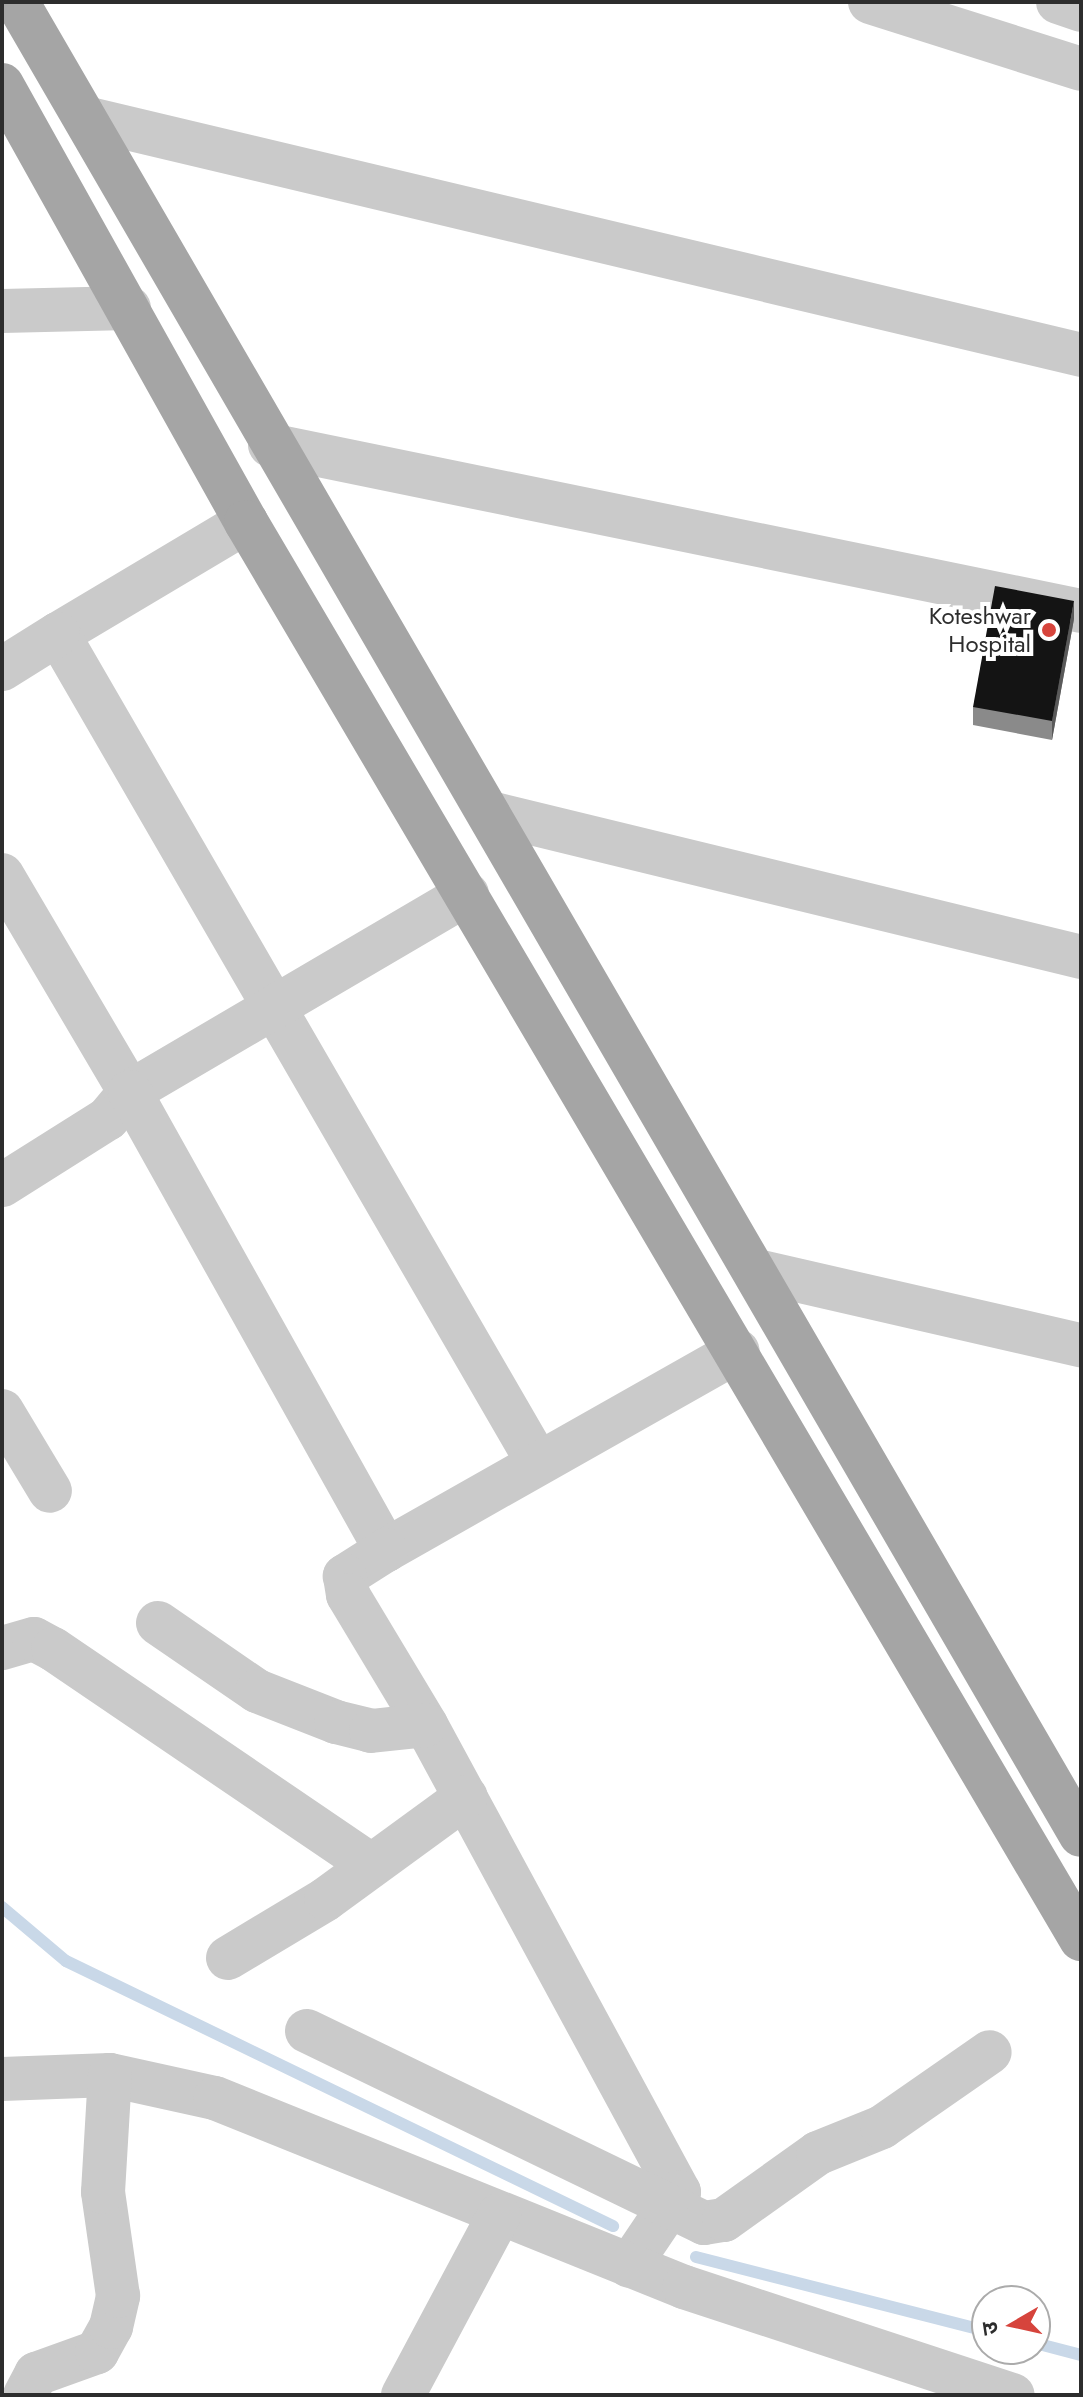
<!DOCTYPE html>
<html>
<head>
<meta charset="utf-8">
<style>
  body { margin:0 }
  #map { position:relative; width:1083px; height:2397px; overflow:hidden; background:#fff; font-family:Jost,"Noto Sans Devanagari",sans-serif }
  div>[style] { position:absolute }
  [style*='--x'] { left:calc(var(--x)*1px); top:calc(var(--y)*1px); width:calc(var(--w)*1px); rotate:calc(var(--a)*1deg) }
  .stream>* { height:12px; margin:-6px; padding:0 6px; transform-origin:6px; border-radius:6px; background:#c9d8e8 }
  .minor>* { height:44px; margin:-22px; padding:0 22px; transform-origin:22px; border-radius:22px; background:#cacaca }
  .major>* { height:44px; margin:-22px; padding:0 22px; transform-origin:22px; border-radius:22px; background:#a5a5a5 }
  .wall>* { inset:0; background:#8a8a8a }
  .shaded-wall>* { inset:0; background:#5a5a5a }
  .building>* { inset:0; background:#141414 }
  .dots>* { width:22px; height:22px; translate:-50% -50%; box-sizing:border-box; border:4px solid #fff; border-radius:50% }
  span { translate:-50% -50%; white-space:nowrap; text-align:center; line-height:1.15; -webkit-text-stroke:8px #fff; paint-order:stroke }
  .poi-label { font-size:24px; color:#2d2d2d }
  .right { translate:-100% -50%; text-align:right }
  .frame { position:absolute; inset:0; border:4px solid #2d2d2d; pointer-events:none }
  .north { position:absolute; left:971px; top:2285px; width:80px; height:80px; box-sizing:border-box; background:#fff; border:2px solid #ababab; border-radius:50%; rotate:261deg; font-size:22px; font-weight:700; line-height:32px; text-align:center; color:#2d2d2d }
  .north::after { content:''; display:block; margin:auto; width:28px; height:36px; background:#d6443c; clip-path:polygon(50% 0,100% 100%,50% 72%,0 100%) }
</style>
</head>
<body>
<div id="map">
  <div class="stream">
    <div style="--x:2;--y:1907;--w:84;--a:40.2"></div>
    <div style="--x:66;--y:1961;--w:608;--a:25.85"></div>
    <div style="--x:696;--y:2257;--w:300;--a:14.3"></div>
    <div style="--x:1035;--y:2343;--w:48;--a:14.6"></div>
  </div>
  <div class="minor">
    <div style="--x:870;--y:2;--w:221;--a:17.6"></div>
    <div style="--x:1058;--y:2;--w:24;--a:19"></div>
    <div style="--x:85;--y:118;--w:1024;--a:13.38"></div>
    <div style="--x:2;--y:311;--w:127;--a:-1.4"></div>
    <div style="--x:270;--y:445;--w:828;--a:11.57"></div>
    <div style="--x:246;--y:522;--w:219;--a:149.2"></div>
    <div style="--x:58;--y:634;--w:958;--a:59.93"></div>
    <div style="--x:2;--y:669;--w:66;--a:-32"></div>
    <div style="--x:490;--y:813;--w:608;--a:13.69"></div>
    <div style="--x:2;--y:875;--w:252;--a:59.5"></div>
    <div style="--x:130;--y:1092;--w:35;--a:130"></div>
    <div style="--x:107;--y:1119;--w:124;--a:147.8"></div>
    <div style="--x:467;--y:894;--w:391;--a:149.6"></div>
    <div style="--x:130;--y:1092;--w:525;--a:60.8"></div>
    <div style="--x:386;--y:1550;--w:404;--a:-29.5"></div>
    <div style="--x:761;--y:1272;--w:328;--a:12.9"></div>
    <div style="--x:2;--y:1411;--w:93;--a:59"></div>
    <div style="--x:386;--y:1550;--w:49;--a:147.6"></div>
    <div style="--x:345;--y:1576;--w:19;--a:81"></div>
    <div style="--x:348;--y:1595;--w:152;--a:59"></div>
    <div style="--x:426;--y:1725;--w:531;--a:61.55"></div>
    <div style="--x:679;--y:2192;--w:89;--a:124"></div>
    <div style="--x:158;--y:1623;--w:120;--a:34.5"></div>
    <div style="--x:257;--y:1691;--w:85;--a:21.4"></div>
    <div style="--x:336;--y:1722;--w:36;--a:14"></div>
    <div style="--x:371;--y:1731;--w:55;--a:-6.2"></div>
    <div style="--x:2;--y:1648;--w:33;--a:-16"></div>
    <div style="--x:34;--y:1639;--w:21;--a:28"></div>
    <div style="--x:53;--y:1649;--w:381;--a:34.2"></div>
    <div style="--x:228;--y:1958;--w:114;--a:-31"></div>
    <div style="--x:326;--y:1899;--w:173;--a:-36.1"></div>
    <div style="--x:307;--y:2031;--w:441;--a:25.8"></div>
    <div style="--x:704;--y:2223;--w:20;--a:-9"></div>
    <div style="--x:724;--y:2220;--w:115;--a:-35.5"></div>
    <div style="--x:818;--y:2153;--w:69;--a:-22.1"></div>
    <div style="--x:882;--y:2127;--w:131;--a:-34.8"></div>
    <div style="--x:2;--y:2079;--w:108;--a:-2.1"></div>
    <div style="--x:110;--y:2075;--w:107;--a:12.4"></div>
    <div style="--x:215;--y:2098;--w:506;--a:21.95"></div>
    <div style="--x:684;--y:2287;--w:346;--a:18.2"></div>
    <div style="--x:25;--y:2395;--w:24;--a:-62"></div>
    <div style="--x:36;--y:2374;--w:65;--a:-19.8"></div>
    <div style="--x:97;--y:2352;--w:29;--a:-61"></div>
    <div style="--x:111;--y:2327;--w:32;--a:-77"></div>
    <div style="--x:118;--y:2296;--w:105;--a:-98.2"></div>
    <div style="--x:103;--y:2192;--w:117;--a:-86.6"></div>
    <div style="--x:403;--y:2395;--w:204;--a:-61.9"></div>
  </div>
  <div class="major">
    <div style="--x:17;--y:2;--w:2119;--a:59.87"></div>
    <div style="--x:2;--y:85;--w:501;--a:60.82"></div>
    <div style="--x:246;--y:522;--w:1645;--a:59.49"></div>
  </div>
  <div class="wall">
    <div style="clip-path:polygon(1074px 619px,1052px 740px,973px 725px,973px 707px)"></div>
  </div>
  <div class="shaded-wall">
    <div style="clip-path:polygon(1074px 601px,1074px 619px,1052px 740px,1052px 721px)"></div>
  </div>
  <div class="building">
    <div style="clip-path:polygon(995px 586px,1074px 601px,1052px 721px,973px 707px)"></div>
  </div>
  <div class="dots">
    <div style="left:1049px;top:630px;background:#d6443c"></div>
  </div>
  <div class="poi-label">
    <span class="right" style="left:1031px;top:630px">Koteshwar<br>Hospital</span>
  </div>
  <div class="frame"></div>
  <div class="north">उ</div>
</div>
</body>
</html>
